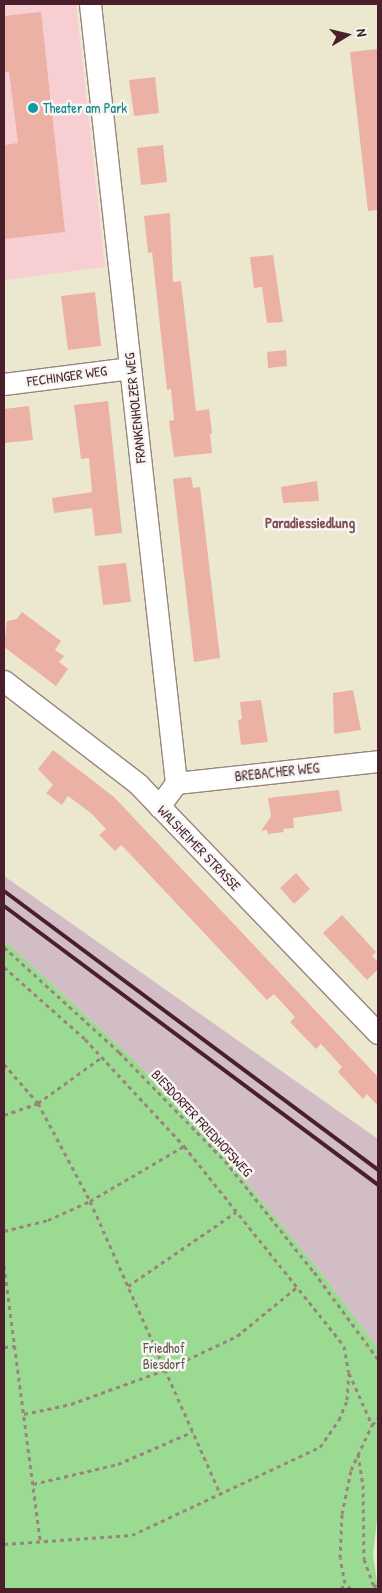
<!DOCTYPE html>
<html>
<head>
<meta charset="utf-8">
<style>
  body { margin:0 }
  #map { position:relative; width:382px; height:1593px; overflow:hidden; background:#ece8d0; font-family:"Patrick Hand",sans-serif }
  div>[style] { position:absolute }
  [style*='--x'] { left:calc(var(--x)*1px); top:calc(var(--y)*1px); width:calc(var(--w)*1px); rotate:calc(var(--a)*1deg) }
  .built>* { inset:0; background:#f7cfd2 }
  .industrial>* { inset:0; background:#d2bdc6 }
  .green>* { inset:0; background:#9bdb91 }
  .building>* { inset:0; background:#ecb1a5 }
  .path>* { height:3px; margin-top:-1.5px; transform-origin:0; background:repeating-linear-gradient(90deg,#9b847e 0 4px,transparent 0 8px) }
  .roads { filter:drop-shadow(1px 0 #9b847e) drop-shadow(-1px 0 #9b847e) drop-shadow(0 1px #9b847e) drop-shadow(0 -1px #9b847e) }
  .minor>* { height:21px; margin:-10.5px; padding:0 10.5px; transform-origin:10.5px; border-radius:10.5px; background:#fff }
  .rail>* { height:4px; margin:-2px; padding:0 2px; transform-origin:2px; border-radius:2px; background:#4a1f2b }
  .dots>* { width:14px; height:14px; translate:-50% -50%; box-sizing:border-box; border:2px solid #f6f6f2; border-radius:50% }
  span { translate:-50% -50%; white-space:nowrap; text-align:center; line-height:1.15; -webkit-text-stroke:5px #f6f6f2; paint-order:stroke }
  .culture-label { font-size:14px; color:#0d838f }
  .left { translate:0 -50%; text-align:left }
  .street-label { font-size:14px; color:#4a1f2b }
  .park-label { font-size:14px; color:#62574a }
  .neighbourhood-label { font-size:15px; color:#835256; font-weight:700 }
  .frame { position:absolute; inset:0; border:5px solid #4a1f2b; pointer-events:none }
  .north { position:absolute; left:322px; top:10px; width:50px; height:50px; -webkit-text-stroke:4px #f6f6f2; paint-order:stroke; rotate:81deg; font-size:14px; font-weight:700; line-height:20px; text-align:center; color:#4a1f2b }
  .north::after { content:''; display:block; margin:auto; width:18px; height:22px; background:#4a1f2b; clip-path:polygon(50% 0,100% 100%,50% 72%,0 100%) }
</style>
</head>
<body>
<div id="map">
  <div class="built">
    <div style="clip-path:polygon(4px 4px,76px 4px,105px 267px,4px 280px)"></div>
  </div>
  <div class="industrial">
    <div style="clip-path:polygon(4px 876px,378px 1139px,378px 1348px,323px 1275px,210px 1138px,127px 1053px,4px 940px)"></div>
  </div>
  <div class="green">
    <div style="clip-path:polygon(4px 940px,127px 1053px,210px 1138px,323px 1275px,378px 1348px,378px 1511px,373px 1555px,378px 1589px,4px 1589px)"></div>
  </div>
  <div class="building">
    <div style="clip-path:polygon(41px 12px,65px 232px,4px 239px,4px 145px,18px 143px,9px 72px,4px 72px,4px 16px)"></div>
    <div style="clip-path:polygon(378px 49px,378px 210px,368px 211px,350px 52px)"></div>
    <div style="clip-path:polygon(155px 77px,159px 113px,134px 116px,129px 80px)"></div>
    <div style="clip-path:polygon(163px 145px,167px 182px,141px 185px,137px 148px)"></div>
    <div style="clip-path:polygon(170px 213px,173px 282px,181px 281px,196px 411px,209px 409px,212px 433px,210px 434px,212px 453px,174px 457px,169px 421px,174px 420px,171px 389px,167px 390px,152px 252px,148px 253px,144px 216px)"></div>
    <div style="clip-path:polygon(273px 255px,283px 322px,267px 323px,262px 287px,254px 288px,250px 257px)"></div>
    <div style="clip-path:polygon(95px 292px,101px 346px,68px 350px,61px 296px)"></div>
    <div style="clip-path:polygon(286px 350px,287px 366px,268px 368px,267px 352px)"></div>
    <div style="clip-path:polygon(108px 401px,122px 533px,95px 536px,92px 508px,54px 513px,52px 498px,92px 492px,89px 458px,81px 459px,74px 405px)"></div>
    <div style="clip-path:polygon(29px 406px,33px 440px,4px 443px,4px 409px)"></div>
    <div style="clip-path:polygon(191px 477px,193px 488px,200px 487px,220px 658px,194px 662px,173px 479px)"></div>
    <div style="clip-path:polygon(317px 481px,319px 501px,283px 503px,281px 487px)"></div>
    <div style="clip-path:polygon(126px 563px,131px 602px,103px 605px,98px 566px)"></div>
    <div style="clip-path:polygon(22px 612px,61px 641px,55px 650px,64px 656px,59px 662px,68px 669px,56px 686px,4px 647px,7px 621px,17px 619px)"></div>
    <div style="clip-path:polygon(353px 690px,361px 730px,334px 734px,333px 693px)"></div>
    <div style="clip-path:polygon(261px 700px,268px 742px,241px 745px,238px 720px,242px 719px,240px 702px)"></div>
    <div style="clip-path:polygon(53px 750px,114px 797px,378px 1077px,378px 1106px,367px 1094px,363px 1099px,338px 1072px,342px 1067px,321px 1044px,316px 1049px,290px 1022px,295px 1017px,274px 994px,267px 1000px,129px 853px,121px 845px,115px 851px,99px 835px,106px 829px,91px 813px,68px 796px,62px 805px,46px 793px,53px 785px,38px 769px)"></div>
    <div style="clip-path:polygon(339px 790px,342px 811px,293px 818px,294px 828px,283px 829px,284px 832px,268px 834px,267px 830px,261px 831px,271px 816px,268px 798px)"></div>
    <div style="clip-path:polygon(296px 873px,310px 889px,294px 904px,280px 888px)"></div>
    <div style="clip-path:polygon(342px 915px,376px 952px,372px 956px,378px 962px,378px 969px,367px 980px,323px 933px)"></div>
  </div>
  <div class="path">
    <div style="--x:4;--y:947;--w:156;--a:42.4"></div>
    <div style="--x:119;--y:1052;--w:152;--a:45.8"></div>
    <div style="--x:225;--y:1161;--w:142;--a:51.3"></div>
    <div style="--x:314;--y:1272;--w:108;--a:53.7"></div>
    <div style="--x:4;--y:967;--w:108;--a:41.6"></div>
    <div style="--x:85;--y:1039;--w:146;--a:47.2"></div>
    <div style="--x:184;--y:1146;--w:256;--a:51.3"></div>
    <div style="--x:344;--y:1346;--w:27;--a:80"></div>
    <div style="--x:349;--y:1373;--w:57;--a:66.1"></div>
    <div style="--x:4;--y:1064;--w:52;--a:48.9"></div>
    <div style="--x:38;--y:1103;--w:111;--a:62"></div>
    <div style="--x:90;--y:1201;--w:320;--a:66"></div>
    <div style="--x:4;--y:1115;--w:36;--a:-19"></div>
    <div style="--x:38;--y:1103;--w:79;--a:-35.7"></div>
    <div style="--x:4;--y:1231;--w:45;--a:-14"></div>
    <div style="--x:48;--y:1220;--w:46;--a:-24.3"></div>
    <div style="--x:90;--y:1201;--w:109;--a:-30.3"></div>
    <div style="--x:4;--y:1266;--w:277;--a:82.5"></div>
    <div style="--x:128;--y:1286;--w:131;--a:-34.4"></div>
    <div style="--x:4;--y:1347;--w:11;--a:-5"></div>
    <div style="--x:24;--y:1414;--w:48;--a:-12"></div>
    <div style="--x:71;--y:1404;--w:100;--a:-19.9"></div>
    <div style="--x:165;--y:1370;--w:80;--a:-25.3"></div>
    <div style="--x:237;--y:1336;--w:77;--a:-39.2"></div>
    <div style="--x:358;--y:1454;--w:31;--a:81"></div>
    <div style="--x:363;--y:1485;--w:74;--a:89.2"></div>
    <div style="--x:364;--y:1559;--w:27;--a:70"></div>
    <div style="--x:373;--y:1584;--w:6;--a:39"></div>
    <div style="--x:33;--y:1484;--w:87;--a:-13.2"></div>
    <div style="--x:118;--y:1464;--w:81;--a:-23.4"></div>
    <div style="--x:4;--y:1544;--w:128;--a:-4"></div>
    <div style="--x:132;--y:1535;--w:208;--a:-25.1"></div>
    <div style="--x:320;--y:1447;--w:33;--a:-55"></div>
    <div style="--x:339;--y:1420;--w:22;--a:-68"></div>
    <div style="--x:347;--y:1400;--w:27;--a:-86"></div>
    <div style="--x:341;--y:1589;--w:7;--a:-56"></div>
    <div style="--x:351;--y:1589;--w:8;--a:-135"></div>
    <div style="--x:345;--y:1583;--w:25;--a:-101"></div>
    <div style="--x:340;--y:1558;--w:44;--a:-87.4"></div>
    <div style="--x:342;--y:1514;--w:45;--a:-78.4"></div>
    <div style="--x:351;--y:1470;--w:50;--a:-65"></div>
    <div style="--x:372;--y:1425;--w:9;--a:-49"></div>
  </div>
  <div class="roads">
    <div class="minor">
      <div style="--x:90;--y:4;--w:784;--a:83.7"></div>
      <div style="--x:176;--y:783;--w:29;--a:126"></div>
      <div style="--x:4;--y:384;--w:127;--a:-7.2"></div>
      <div style="--x:4;--y:681;--w:169;--a:37.5"></div>
      <div style="--x:138;--y:784;--w:346;--a:46.1"></div>
      <div style="--x:176;--y:783;--w:203;--a:-6.2"></div>
    </div>
  </div>
  <div class="rail">
    <div style="--x:4;--y:891;--w:467;--a:36.7"></div>
    <div style="--x:4;--y:906;--w:467;--a:36.7"></div>
  </div>
  <div class="dots">
    <div style="left:33px;top:108px;background:#0f9aa8"></div>
  </div>
  <div class="culture-label">
    <span class="left" style="left:43px;top:108px">Theater am Park</span>
  </div>
  <div class="street-label">
    <span style="left:67px;top:376px;rotate:-8deg">FECHINGER WEG</span>
    <span style="left:135px;top:408px;rotate:-96deg">FRANKENHOLZER WEG</span>
    <span style="left:277px;top:772px;rotate:-6deg">BREBACHER WEG</span>
    <span style="left:199px;top:848px;rotate:46deg">WALSHEIMER STRASSE</span>
    <span style="left:202px;top:1123px;rotate:47deg">BIESDORFER FRIEDHOFSWEG</span>
  </div>
  <div class="park-label">
    <span style="left:164px;top:1356px">Friedhof<br>Biesdorf</span>
  </div>
  <div class="neighbourhood-label">
    <span style="left:310px;top:523px">Paradiessiedlung</span>
  </div>
  <div class="frame"></div>
  <div class="north">N</div>
</div>
</body>
</html>
